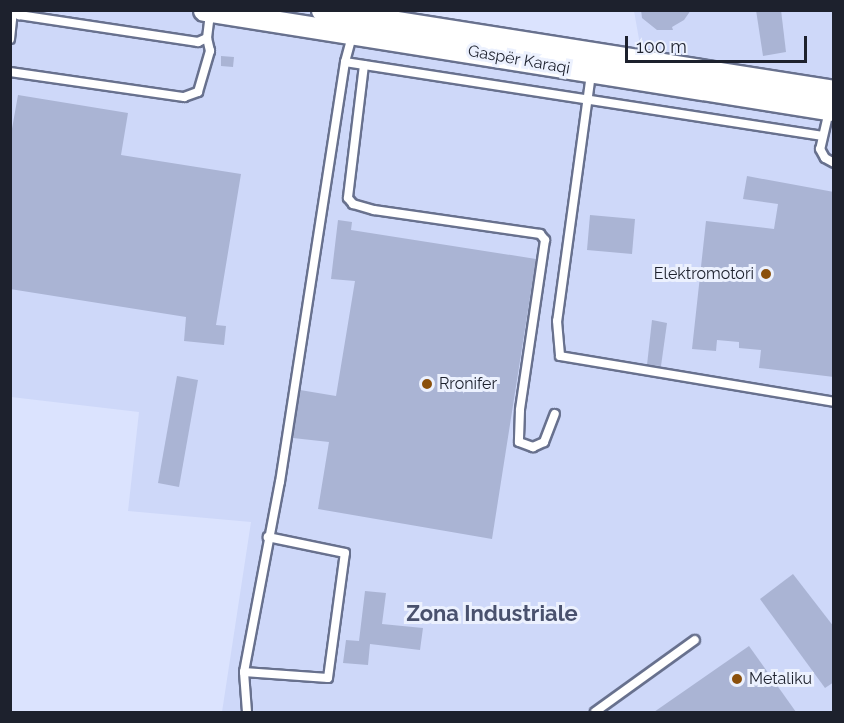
<!DOCTYPE html>
<html>
<head>
<meta charset="utf-8">
<style>
  body { margin:0 }
  #map { position:relative; width:844px; height:723px; overflow:hidden; background:#dbe3fe; font-family:Raleway,sans-serif }
  div>[style] { position:absolute }
  [style*='--x'] { left:calc(var(--x)*1px); top:calc(var(--y)*1px); width:calc(var(--w)*1px); rotate:calc(var(--a)*1deg) }
  .built>* { inset:0; background:#ced8f9 }
  .building>* { inset:0; background:#aab4d4 }
  .roads { filter:drop-shadow(2px 0 #68718e) drop-shadow(-2px 0 #68718e) drop-shadow(0 2px #68718e) drop-shadow(0 -2px #68718e) }
  .lane>* { height:8px; margin:-4px; padding:0 4px; transform-origin:4px; border-radius:4px; background:#fff }
  .secondary>* { height:21px; margin:-10.5px; padding:0 10.5px; transform-origin:10.5px; border-radius:10.5px; background:#fff }
  .dots>* { width:16px; height:16px; translate:-50% -50%; box-sizing:border-box; border:3px solid #ecf1fe; border-radius:50% }
  span { translate:-50% -50%; white-space:nowrap; text-align:center; line-height:1.15; -webkit-text-stroke:6px #ecf1fe; paint-order:stroke }
  .street-label { font-size:16px; color:#1d212d }
  .poi-label { font-size:16px; color:#1d212d }
  .right { translate:-100% -50%; text-align:right }
  .left { translate:0 -50%; text-align:left }
  .district-label { font-size:22px; color:#49516d; font-weight:700 }
  .frame { position:absolute; inset:0; border:12px solid #1d212d; pointer-events:none }
  .scale { position:absolute; left:625px; top:36px; width:182px; height:27px; box-sizing:border-box; border:3px solid #1d212d; border-top:0; padding-left:8px; font-size:18px; line-height:21px; white-space:nowrap; color:#1d212d; -webkit-text-stroke:4px #ecf1fe; paint-order:stroke }
</style>
</head>
<body>
<div id="map">
  <div class="built">
    <div style="clip-path:polygon(11px 11px,374px 11px,642px 56px,634px 11px,833px 11px,833px 712px,222px 712px,251px 522px,128px 511px,139px 412px,11px 397px)"></div>
  </div>
  <div class="building">
    <div style="clip-path:polygon(641px 10px,691px 10px,684px 20px,672px 27px,673px 30px,657px 30px,642px 18px)"></div>
    <div style="clip-path:polygon(756px 10px,781px 10px,786px 52px,763px 56px)"></div>
    <div style="clip-path:polygon(221px 56px,234px 57px,233px 67px,221px 66px)"></div>
    <div style="clip-path:polygon(18px 95px,128px 113px,121px 155px,241px 174px,216px 325px,226px 326px,224px 345px,184px 341px,186px 317px,10px 289px,10px 140px)"></div>
    <div style="clip-path:polygon(747px 176px,834px 192px,834px 377px,759px 368px,761px 350px,739px 348px,739px 342px,717px 340px,716px 351px,692px 349px,706px 221px,774px 229px,778px 204px,743px 199px)"></div>
    <div style="clip-path:polygon(590px 215px,635px 219px,632px 254px,587px 250px)"></div>
    <div style="clip-path:polygon(338px 220px,352px 222px,351px 230px,536px 259px,492px 539px,318px 509px,329px 442px,293px 438px,300px 390px,336px 396px,355px 281px,331px 279px)"></div>
    <div style="clip-path:polygon(652px 320px,667px 323px,661px 366px,647px 365px)"></div>
    <div style="clip-path:polygon(177px 376px,198px 380px,179px 487px,158px 483px)"></div>
    <div style="clip-path:polygon(793px 574px,834px 627px,834px 682px,825px 688px,760px 599px)"></div>
    <div style="clip-path:polygon(365px 591px,386px 593px,382px 624px,423px 628px,420px 650px,370px 644px,368px 665px,343px 663px,346px 640px,359px 641px)"></div>
    <div style="clip-path:polygon(749px 646px,796px 712px,654px 712px)"></div>
  </div>
  <div class="roads">
    <div class="lane">
      <div style="--x:13;--y:10;--w:8;--a:40"></div>
      <div style="--x:19;--y:15;--w:181;--a:8.6"></div>
      <div style="--x:198;--y:42;--w:10;--a:-24"></div>
      <div style="--x:207;--y:38;--w:25;--a:-83"></div>
      <div style="--x:10;--y:39;--w:27;--a:-84"></div>
      <div style="--x:345;--y:62;--w:482;--a:8.8"></div>
      <div style="--x:364;--y:65;--w:134;--a:96.9"></div>
      <div style="--x:348;--y:198;--w:8;--a:50"></div>
      <div style="--x:353;--y:204;--w:22;--a:16"></div>
      <div style="--x:374;--y:210;--w:168;--a:8.2"></div>
      <div style="--x:540;--y:234;--w:8;--a:50"></div>
      <div style="--x:545;--y:240;--w:172;--a:98.4"></div>
      <div style="--x:520;--y:410;--w:32;--a:92"></div>
      <div style="--x:519;--y:442;--w:15;--a:20"></div>
      <div style="--x:533;--y:447;--w:12;--a:-24"></div>
      <div style="--x:544;--y:442;--w:30;--a:-69"></div>
      <div style="--x:10;--y:72;--w:176;--a:8.2"></div>
      <div style="--x:184;--y:97;--w:15;--a:-20"></div>
      <div style="--x:198;--y:92;--w:43;--a:-73.7"></div>
      <div style="--x:210;--y:51;--w:13;--a:-103"></div>
      <div style="--x:591;--y:74;--w:249;--a:97.8"></div>
      <div style="--x:557;--y:321;--w:35;--a:85"></div>
      <div style="--x:560;--y:356;--w:278;--a:9.5"></div>
      <div style="--x:829;--y:111;--w:39;--a:103"></div>
      <div style="--x:820;--y:149;--w:10;--a:61"></div>
      <div style="--x:825;--y:158;--w:10;--a:29"></div>
      <div style="--x:244;--y:672;--w:84;--a:4.1"></div>
      <div style="--x:328;--y:678;--w:126;--a:-82.3"></div>
      <div style="--x:345;--y:553;--w:79;--a:-168.3"></div>
      <div style="--x:247;--y:712;--w:40;--a:-94.3"></div>
      <div style="--x:244;--y:672;--w:193;--a:-79.3"></div>
      <div style="--x:280;--y:482;--w:425;--a:-81.2"></div>
      <div style="--x:345;--y:62;--w:27;--a:-75"></div>
      <div style="--x:595;--y:712;--w:123;--a:-35.8"></div>
    </div>
    <div class="secondary">
      <div style="--x:204;--y:10;--w:638;--a:9.02"></div>
      <div style="--x:322;--y:10;--w:518;--a:8.99"></div>
    </div>
  </div>
  <div class="dots">
    <div style="left:766px;top:274px;background:#8b500c"></div>
    <div style="left:427px;top:384px;background:#8b500c"></div>
    <div style="left:737px;top:679px;background:#8b500c"></div>
  </div>
  <div class="street-label">
    <span style="left:519px;top:60px;rotate:10deg">Gaspër Karaqi</span>
  </div>
  <div class="poi-label">
    <span class="right" style="left:754px;top:274px">Elektromotori</span>
    <span class="left" style="left:439px;top:384px">Rronifer</span>
    <span class="left" style="left:749px;top:679px">Metaliku</span>
  </div>
  <div class="district-label">
    <span style="left:492px;top:614px">Zona Industriale</span>
  </div>
  <div class="frame"></div>
  <div class="scale">100 m</div>
</div>
</body>
</html>
